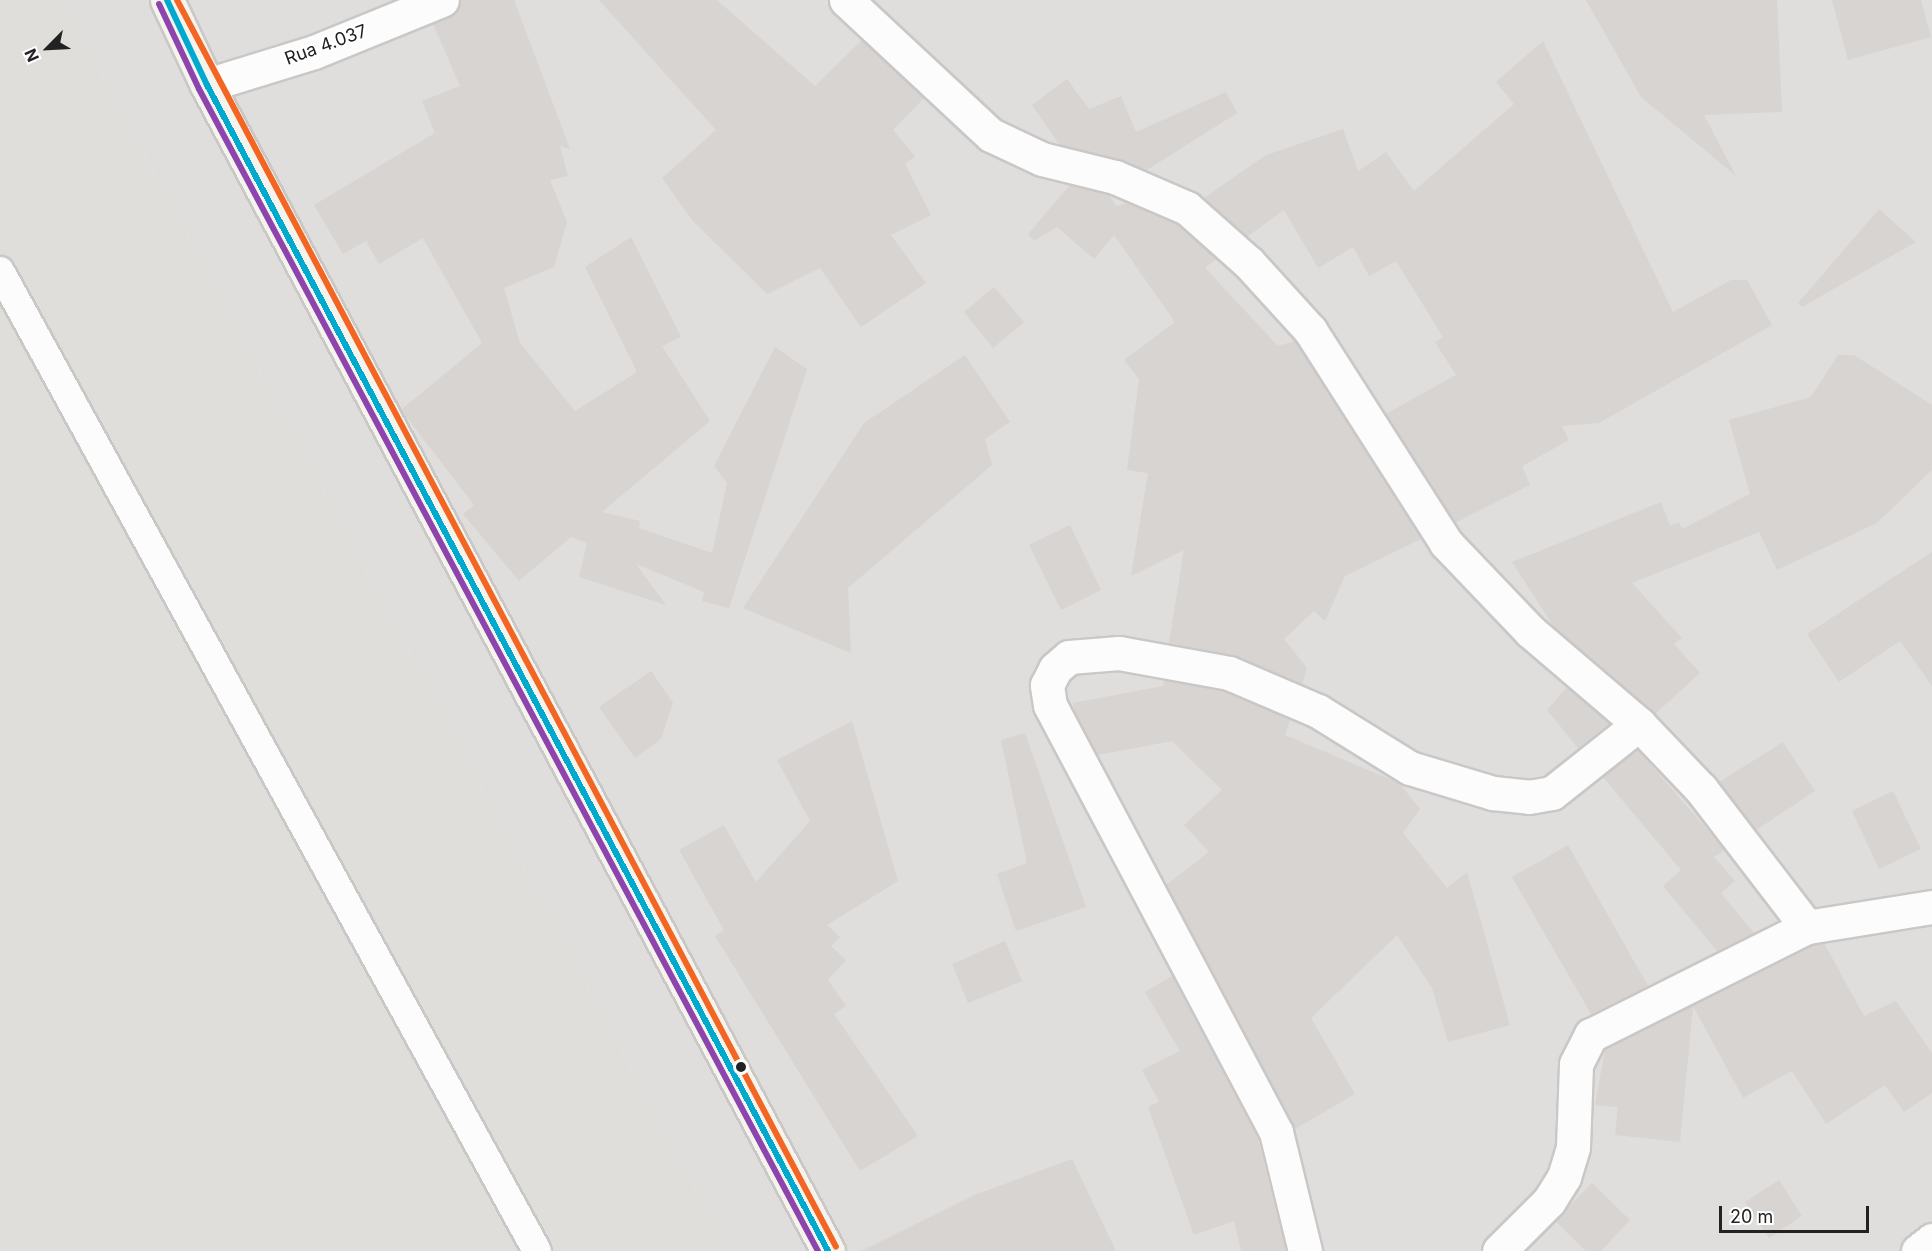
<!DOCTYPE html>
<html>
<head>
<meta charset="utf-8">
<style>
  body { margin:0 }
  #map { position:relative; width:1932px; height:1251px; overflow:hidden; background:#f0eeeb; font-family:Inter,sans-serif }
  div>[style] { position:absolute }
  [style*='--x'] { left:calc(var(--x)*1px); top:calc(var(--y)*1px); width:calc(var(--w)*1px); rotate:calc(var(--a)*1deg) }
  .residential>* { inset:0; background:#dfdedc }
  .airport>* { inset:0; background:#e0deda }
  .building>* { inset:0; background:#d7d4d2 }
  .roads { filter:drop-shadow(2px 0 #c9c8c7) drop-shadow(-2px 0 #c9c8c7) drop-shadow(0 2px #c9c8c7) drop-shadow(0 -2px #c9c8c7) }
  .lane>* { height:28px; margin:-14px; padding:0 14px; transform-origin:14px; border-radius:14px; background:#fdfcfc }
  .street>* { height:33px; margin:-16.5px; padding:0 16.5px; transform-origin:16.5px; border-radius:16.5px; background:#fdfcfc }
  .secondary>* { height:33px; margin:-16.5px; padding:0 16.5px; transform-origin:16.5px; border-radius:16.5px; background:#f4f4ed }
  .bus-1>* { height:6px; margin:-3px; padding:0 3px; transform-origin:3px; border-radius:3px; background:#00a9ce }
  .bus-2>* { height:6px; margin:-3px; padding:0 3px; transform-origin:3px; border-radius:3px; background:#8e44ad }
  .bus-3>* { height:6px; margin:-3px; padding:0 3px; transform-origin:3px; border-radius:3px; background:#f26522 }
  .dots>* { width:16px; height:16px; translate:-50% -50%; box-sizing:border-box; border:3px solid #fff; border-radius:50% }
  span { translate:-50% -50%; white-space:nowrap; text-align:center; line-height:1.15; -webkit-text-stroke:4.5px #fff; paint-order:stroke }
  .street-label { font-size:18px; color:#222 }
  .north { position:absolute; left:18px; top:18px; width:60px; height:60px; -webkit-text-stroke:4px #fff; paint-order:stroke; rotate:246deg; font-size:16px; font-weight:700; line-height:24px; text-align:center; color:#222 }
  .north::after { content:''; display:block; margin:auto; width:21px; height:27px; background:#222; clip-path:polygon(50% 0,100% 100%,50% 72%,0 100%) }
  .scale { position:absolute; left:1719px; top:1206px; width:150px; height:27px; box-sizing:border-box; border:3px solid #222; border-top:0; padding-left:8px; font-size:18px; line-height:21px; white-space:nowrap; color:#222; -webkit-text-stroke:4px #fff; paint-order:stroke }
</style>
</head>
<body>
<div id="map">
  <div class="residential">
    <div style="clip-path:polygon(62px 0,1932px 0,1932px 1251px,728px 1251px)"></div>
  </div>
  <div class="airport">
    <div style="clip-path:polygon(0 0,62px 0,728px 1251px,0 1251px)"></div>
  </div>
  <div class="building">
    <div style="clip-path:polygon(460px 0,514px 0,570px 149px,560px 146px,568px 176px,550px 180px,567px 222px,554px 267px,504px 288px,520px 343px,575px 411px,637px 372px,585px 267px,631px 237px,681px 337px,662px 346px,710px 421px,602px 512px,640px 521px,639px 528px,712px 553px,727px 483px,714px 466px,775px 347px,807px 369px,729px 608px,702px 601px,704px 592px,636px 564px,666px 605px,579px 577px,587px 543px,571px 537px,519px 581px,463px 514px,474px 505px,401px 410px,482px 343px,423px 238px,379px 264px,366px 241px,343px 254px,314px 205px,435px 133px,422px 101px,460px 86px,433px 24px,456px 12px)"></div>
    <div style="clip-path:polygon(599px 0,717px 0,815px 86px,862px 40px,924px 98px,893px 130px,915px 156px,905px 164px,931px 215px,891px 235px,926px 283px,861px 327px,820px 268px,767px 294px,692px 220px,662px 178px,716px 130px)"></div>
    <div style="clip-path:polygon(1586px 0,1777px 0,1782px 112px,1704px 115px,1736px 176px,1641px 97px)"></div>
    <div style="clip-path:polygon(1832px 0,1921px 0,1931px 37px,1848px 60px)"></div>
    <div style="clip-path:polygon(1543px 41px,1673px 312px,1731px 280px,1747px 280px,1772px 325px,1599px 423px,1562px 426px,1569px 440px,1522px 466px,1530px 485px,1455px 523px,1386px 414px,1456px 375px,1435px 342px,1443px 337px,1396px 261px,1369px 276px,1353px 247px,1318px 268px,1284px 210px,1247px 237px,1204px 198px,1266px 155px,1343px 129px,1358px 171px,1386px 152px,1414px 191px,1514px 104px,1496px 82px)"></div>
    <div style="clip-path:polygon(1067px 79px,1089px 109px,1121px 96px,1136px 132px,1226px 92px,1237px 113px,1147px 170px,1059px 144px,1032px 105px)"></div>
    <div style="clip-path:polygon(1070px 185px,1109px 195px,1116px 206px,1127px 203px,1177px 224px,1216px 259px,1205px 268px,1278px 346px,1295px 341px,1421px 539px,1345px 576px,1325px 621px,1314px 611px,1284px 639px,1307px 668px,1302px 684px,1236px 656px,1169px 643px,1184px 550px,1131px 576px,1148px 473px,1127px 470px,1139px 379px,1124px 360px,1175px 322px,1114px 235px,1094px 259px,1057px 227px,1034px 241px,1028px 234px)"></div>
    <div style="clip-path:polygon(1879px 209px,1916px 242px,1802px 307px,1798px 303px)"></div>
    <div style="clip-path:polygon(994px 287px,1024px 322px,993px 348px,964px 312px)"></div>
    <div style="clip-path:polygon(965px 355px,1010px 422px,985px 439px,992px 465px,848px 588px,851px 653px,743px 608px,864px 423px)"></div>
    <div style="clip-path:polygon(1838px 355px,1854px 355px,1932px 405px,1932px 470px,1877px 523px,1777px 570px,1759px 532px,1632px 583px,1682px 638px,1674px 644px,1700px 673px,1655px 714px,1554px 627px,1512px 562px,1661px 502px,1670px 526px,1679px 522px,1682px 529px,1750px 494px,1729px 420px,1811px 397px)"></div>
    <div style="clip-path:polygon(1070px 525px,1101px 590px,1061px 610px,1029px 545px)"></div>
    <div style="clip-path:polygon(1932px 552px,1932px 686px,1900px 641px,1839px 682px,1807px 634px)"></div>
    <div style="clip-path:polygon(651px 671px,673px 703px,661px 739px,635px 758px,599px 707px)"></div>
    <div style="clip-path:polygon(1164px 680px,1224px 691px,1290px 719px,1285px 735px,1399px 783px,1420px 809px,1403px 833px,1447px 888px,1467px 872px,1510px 1025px,1448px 1042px,1432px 988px,1397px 935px,1311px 1018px,1355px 1094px,1295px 1129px,1166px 885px,1209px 852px,1184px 825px,1222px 790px,1172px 741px,1098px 755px,1075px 712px,1073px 703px,1163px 686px)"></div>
    <div style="clip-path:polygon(1567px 687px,1610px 723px,1578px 748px,1547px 710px)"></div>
    <div style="clip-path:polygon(852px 721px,898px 881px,827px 925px,840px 937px,831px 946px,846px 960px,828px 980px,846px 1006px,834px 1014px,918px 1136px,860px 1171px,715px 936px,724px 930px,679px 850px,724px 825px,756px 882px,810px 821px,777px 760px)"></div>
    <div style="clip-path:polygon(1025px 733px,1086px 907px,1016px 931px,997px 874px,1027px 863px,1001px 740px)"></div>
    <div style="clip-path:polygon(1783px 742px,1815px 791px,1756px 830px,1719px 782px)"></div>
    <div style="clip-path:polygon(1637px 749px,1725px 850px,1714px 857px,1735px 881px,1721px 893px,1754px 933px,1717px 951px,1663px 886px,1681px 870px,1603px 777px)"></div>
    <div style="clip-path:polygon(1893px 791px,1921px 849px,1879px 869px,1852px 811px)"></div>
    <div style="clip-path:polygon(1568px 845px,1648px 986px,1591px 1014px,1512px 877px)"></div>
    <div style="clip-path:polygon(1005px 941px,1022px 981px,968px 1003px,952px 964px)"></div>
    <div style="clip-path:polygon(1824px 943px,1864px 1016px,1896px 1001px,1932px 1053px,1932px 1093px,1904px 1112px,1885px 1085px,1826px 1124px,1792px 1071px,1743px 1098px,1693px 1006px,1680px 1142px,1615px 1135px,1618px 1107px,1595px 1105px,1605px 1049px,1813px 945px)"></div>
    <div style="clip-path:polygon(1172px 976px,1258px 1139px,1286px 1251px,1241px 1251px,1234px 1221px,1194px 1235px,1148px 1107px,1159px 1102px,1142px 1070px,1180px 1051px,1145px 992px)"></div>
    <div style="clip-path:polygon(1072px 1159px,1116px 1251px,861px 1251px,975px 1195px)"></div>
    <div style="clip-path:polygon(1779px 1180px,1802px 1216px,1769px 1238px,1745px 1202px)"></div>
    <div style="clip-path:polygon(1592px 1183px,1630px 1220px,1601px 1251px,1586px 1251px,1555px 1221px)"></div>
  </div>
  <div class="roads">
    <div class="lane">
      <div style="--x:0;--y:271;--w:1117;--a:61.28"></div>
    </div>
    <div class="street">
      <div style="--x:846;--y:0;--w:198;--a:43"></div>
      <div style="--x:991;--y:135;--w:56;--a:25.2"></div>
      <div style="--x:1042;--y:159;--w:75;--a:13.9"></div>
      <div style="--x:1115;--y:177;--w:78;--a:23.3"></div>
      <div style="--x:1187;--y:208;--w:83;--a:41.6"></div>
      <div style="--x:1249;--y:263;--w:91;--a:47.7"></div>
      <div style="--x:1310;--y:330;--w:253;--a:57.4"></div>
      <div style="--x:1446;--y:543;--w:122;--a:46.3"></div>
      <div style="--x:1530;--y:631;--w:143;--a:40.5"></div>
      <div style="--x:1639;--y:724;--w:90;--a:46.4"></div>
      <div style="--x:1701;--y:789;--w:174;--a:52.5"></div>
      <div style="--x:207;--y:85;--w:112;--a:-17.1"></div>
      <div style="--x:314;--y:52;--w:138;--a:-22.1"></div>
      <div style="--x:1305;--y:1251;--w:122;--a:-103.7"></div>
      <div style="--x:1276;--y:1132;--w:483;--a:-117.9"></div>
      <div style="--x:1050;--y:705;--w:20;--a:-99"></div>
      <div style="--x:1047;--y:685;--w:18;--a:-63"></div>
      <div style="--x:1055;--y:669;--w:18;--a:-41"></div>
      <div style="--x:1069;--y:657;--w:50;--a:-4.6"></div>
      <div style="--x:1119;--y:653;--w:112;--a:10.3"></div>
      <div style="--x:1229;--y:673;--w:97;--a:23.1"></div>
      <div style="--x:1318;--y:711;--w:108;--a:31.8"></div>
      <div style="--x:1410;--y:768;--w:87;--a:16.8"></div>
      <div style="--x:1493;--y:793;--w:36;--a:6"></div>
      <div style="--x:1529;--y:797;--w:23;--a:-10"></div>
      <div style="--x:1552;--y:793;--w:111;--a:-38.4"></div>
      <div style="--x:1499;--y:1251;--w:71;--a:-45"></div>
      <div style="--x:1549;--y:1201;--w:28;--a:-58"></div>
      <div style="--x:1564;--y:1177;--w:31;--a:-73"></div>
      <div style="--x:1573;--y:1147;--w:83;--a:-87.9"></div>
      <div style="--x:1576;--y:1064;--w:33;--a:-63"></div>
      <div style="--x:1591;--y:1035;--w:241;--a:-26.6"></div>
      <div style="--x:1807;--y:927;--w:127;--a:-9.1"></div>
      <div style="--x:1918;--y:1251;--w:18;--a:-38"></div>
    </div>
    <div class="secondary">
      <div style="--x:167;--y:0;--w:94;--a:64.8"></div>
      <div style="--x:207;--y:85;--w:1321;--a:61.96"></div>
    </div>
  </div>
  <div class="bus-1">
    <div style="--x:167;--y:0;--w:94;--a:64.8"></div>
    <div style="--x:207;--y:85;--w:1321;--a:61.96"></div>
  </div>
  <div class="bus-2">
    <div style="--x:159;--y:4;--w:94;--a:64.8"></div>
    <div style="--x:199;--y:89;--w:1317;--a:61.96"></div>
  </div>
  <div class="bus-3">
    <div style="--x:177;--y:0;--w:1410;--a:62.14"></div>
  </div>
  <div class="dots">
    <div style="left:741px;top:1067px;background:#222"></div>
  </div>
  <div class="street-label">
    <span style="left:326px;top:45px;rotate:-20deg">Rua 4.037</span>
  </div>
  <div class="north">N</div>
  <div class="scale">20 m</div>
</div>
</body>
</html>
